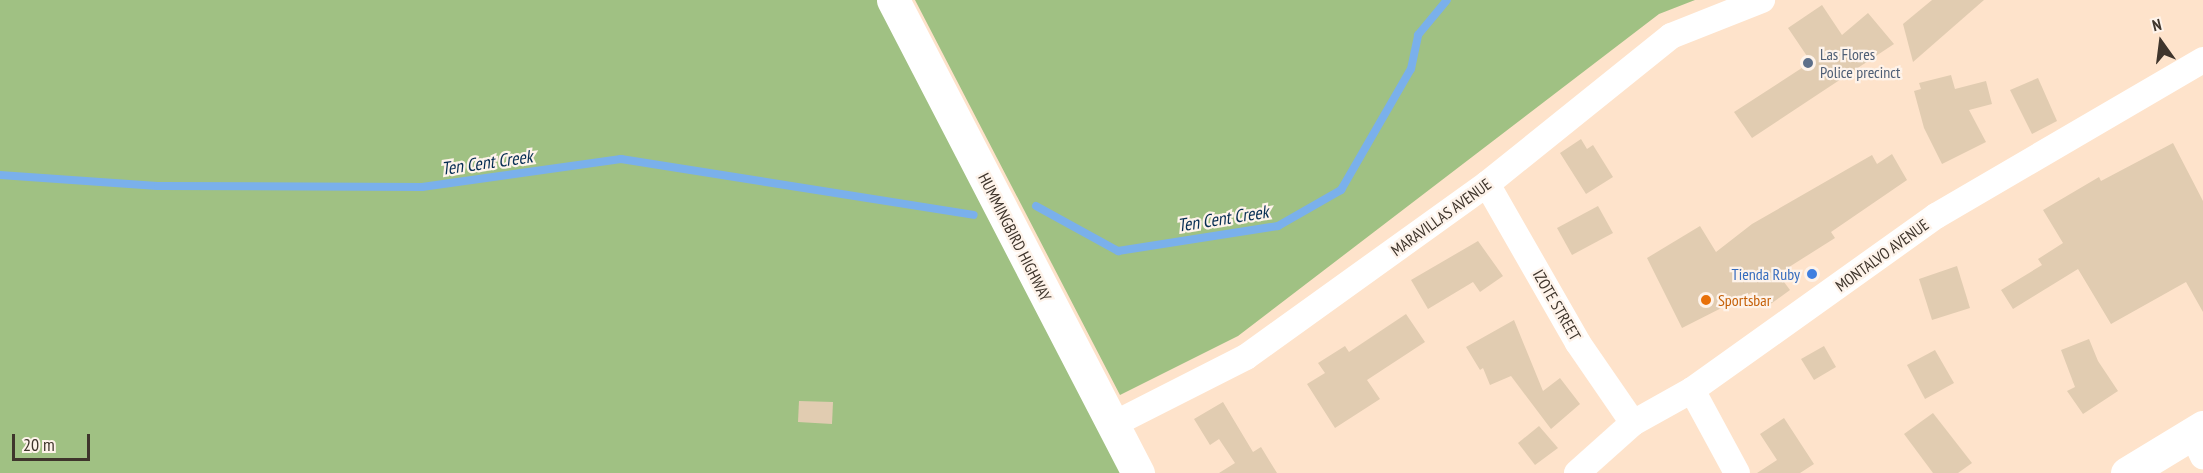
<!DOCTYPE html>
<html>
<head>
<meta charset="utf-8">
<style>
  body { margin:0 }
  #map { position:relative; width:2203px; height:473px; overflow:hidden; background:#fee3cb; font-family:"PT Sans Narrow",sans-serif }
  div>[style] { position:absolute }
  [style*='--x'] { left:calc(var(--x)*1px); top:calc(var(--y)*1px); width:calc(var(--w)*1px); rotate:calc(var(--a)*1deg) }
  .green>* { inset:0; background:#a0c183 }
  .stream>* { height:8px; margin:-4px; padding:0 4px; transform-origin:4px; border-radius:4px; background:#7ab0eb }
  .building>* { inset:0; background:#e1ccb1 }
  .minor>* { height:26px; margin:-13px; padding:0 13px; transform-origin:13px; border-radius:13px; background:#fff }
  .tertiary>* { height:33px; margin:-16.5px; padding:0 16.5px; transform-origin:16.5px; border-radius:16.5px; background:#fff }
  .primary>* { height:33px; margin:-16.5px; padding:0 16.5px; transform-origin:16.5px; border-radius:16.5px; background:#fff }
  .dots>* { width:16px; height:16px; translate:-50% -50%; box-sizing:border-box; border:3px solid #fef3ea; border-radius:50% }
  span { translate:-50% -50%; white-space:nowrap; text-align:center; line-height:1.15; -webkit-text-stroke:4.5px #fef3ea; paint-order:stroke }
  .service-label { font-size:16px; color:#4e5e75 }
  .left { translate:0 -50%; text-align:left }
  .street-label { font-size:16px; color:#3f352c }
  .shop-label { font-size:16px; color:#366cbe }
  .right { translate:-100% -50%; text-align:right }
  .food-label { font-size:16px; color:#c56008 }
  .water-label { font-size:18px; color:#062d53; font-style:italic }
  .north { position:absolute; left:2131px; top:12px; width:60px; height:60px; -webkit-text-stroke:4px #fef3ea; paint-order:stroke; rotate:346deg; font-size:16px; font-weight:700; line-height:24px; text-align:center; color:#3f352c }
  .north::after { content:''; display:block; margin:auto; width:21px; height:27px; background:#3f352c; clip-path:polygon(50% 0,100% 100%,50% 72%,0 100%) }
  .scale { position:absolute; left:12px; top:434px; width:78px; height:27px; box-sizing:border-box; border:3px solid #3f352c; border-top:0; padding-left:8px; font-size:18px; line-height:21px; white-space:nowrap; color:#3f352c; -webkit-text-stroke:4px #fef3ea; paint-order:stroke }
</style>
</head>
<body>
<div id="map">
  <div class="green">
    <div style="clip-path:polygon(0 0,878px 0,1121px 473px,0 473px)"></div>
    <div style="clip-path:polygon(915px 0,1695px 0,1659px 14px,1238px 336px,1120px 395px)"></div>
  </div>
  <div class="stream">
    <div style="--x:0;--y:175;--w:158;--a:4"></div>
    <div style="--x:158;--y:186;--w:264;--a:0.2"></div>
    <div style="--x:422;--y:187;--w:201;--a:-8"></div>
    <div style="--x:621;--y:159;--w:357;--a:9"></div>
    <div style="--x:1036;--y:206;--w:94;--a:28.8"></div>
    <div style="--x:1118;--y:251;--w:162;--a:-8.9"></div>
    <div style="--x:1278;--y:226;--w:73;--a:-29.7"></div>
    <div style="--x:1341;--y:190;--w:140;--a:-60"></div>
    <div style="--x:1411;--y:69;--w:35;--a:-78"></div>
    <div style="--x:1418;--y:35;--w:45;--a:-50.4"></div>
  </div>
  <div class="building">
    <div style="clip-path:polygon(1932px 0,1984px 0,1913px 62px,1903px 24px)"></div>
    <div style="clip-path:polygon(1822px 5px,1842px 35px,1868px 13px,1894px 44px,1752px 138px,1734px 112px,1811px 62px,1788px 28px)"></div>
    <div style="clip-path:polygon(1951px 75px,1955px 89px,1986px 81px,1992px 104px,1969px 110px,1986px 142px,1942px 164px,1924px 128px,1914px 91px,1921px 89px,1919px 83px)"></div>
    <div style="clip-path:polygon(2038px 78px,2057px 121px,2032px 134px,2010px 90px)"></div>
    <div style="clip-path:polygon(1581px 139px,1587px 149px,1593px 145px,1613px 177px,1586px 194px,1560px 153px)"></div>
    <div style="clip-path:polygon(2173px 143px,2203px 201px,2203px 312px,2186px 282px,2111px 324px,2078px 269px,2013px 309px,2001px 290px,2042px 265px,2038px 259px,2063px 243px,2043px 210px,2099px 177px,2101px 181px)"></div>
    <div style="clip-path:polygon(1892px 154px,1907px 180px,1831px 232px,1835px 238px,1778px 274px,1790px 290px,1765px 308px,1753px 292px,1682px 328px,1647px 258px,1700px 226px,1716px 252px,1752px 224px,1872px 155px,1877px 164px)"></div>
    <div style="clip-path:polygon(1598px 206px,1613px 233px,1572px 255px,1557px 228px)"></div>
    <div style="clip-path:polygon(1478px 241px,1503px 276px,1480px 292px,1473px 282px,1428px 309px,1411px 280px)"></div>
    <div style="clip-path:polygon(1957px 266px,1970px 308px,1932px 320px,1919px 279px)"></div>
    <div style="clip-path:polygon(1406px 314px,1425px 342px,1367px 380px,1380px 399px,1335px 428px,1307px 384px,1325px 373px,1318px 363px,1345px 346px,1349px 352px)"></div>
    <div style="clip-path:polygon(1514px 320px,1543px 391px,1560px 378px,1580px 404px,1551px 429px,1511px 376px,1490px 385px,1483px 368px,1480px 370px,1466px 347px)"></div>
    <div style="clip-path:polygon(2089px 339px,2098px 361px,2118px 391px,2083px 414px,2067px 391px,2075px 387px,2061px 350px)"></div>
    <div style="clip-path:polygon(1824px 346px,1836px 367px,1814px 380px,1801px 359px)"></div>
    <div style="clip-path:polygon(1935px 350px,1954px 383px,1925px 399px,1907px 365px)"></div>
    <div style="clip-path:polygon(799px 401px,833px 402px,832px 424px,798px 422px)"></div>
    <div style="clip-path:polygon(1223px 402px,1253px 452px,1261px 447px,1277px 473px,1219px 473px,1235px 463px,1219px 439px,1210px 445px,1194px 419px)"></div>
    <div style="clip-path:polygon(1933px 413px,1972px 463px,1958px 473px,1933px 473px,1904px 434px)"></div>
    <div style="clip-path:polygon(1784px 418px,1814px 464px,1800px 473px,1757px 473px,1777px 460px,1760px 434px)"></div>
    <div style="clip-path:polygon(1539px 426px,1558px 448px,1535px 465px,1518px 443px)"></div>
  </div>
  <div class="minor">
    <div style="--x:1487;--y:184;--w:183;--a:60.2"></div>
    <div style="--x:1578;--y:343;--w:97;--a:55.5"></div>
    <div style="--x:1692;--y:390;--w:94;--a:61.5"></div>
    <div style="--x:1112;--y:425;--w:150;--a:-26.9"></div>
    <div style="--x:1246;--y:357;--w:297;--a:-35.7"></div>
    <div style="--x:1487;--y:184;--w:236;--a:-38.8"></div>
    <div style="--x:1671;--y:36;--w:98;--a:-21.6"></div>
    <div style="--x:2192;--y:433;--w:26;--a:65"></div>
    <div style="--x:1577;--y:473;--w:75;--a:-41.8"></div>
    <div style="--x:1633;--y:423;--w:68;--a:-29.2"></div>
    <div style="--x:1692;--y:390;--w:300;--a:-35.5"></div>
    <div style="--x:1936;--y:216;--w:309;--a:-30.3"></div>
  </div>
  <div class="tertiary">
    <div style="--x:2127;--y:473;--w:89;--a:-31.2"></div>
  </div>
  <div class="primary">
    <div style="--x:893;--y:0;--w:533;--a:62.62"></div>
  </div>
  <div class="dots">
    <div style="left:1808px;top:63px;background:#5c6f8a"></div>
    <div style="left:1812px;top:274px;background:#3f7fe0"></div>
    <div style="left:1706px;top:300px;background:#e8710a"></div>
  </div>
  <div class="service-label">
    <span class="left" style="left:1820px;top:63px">Las Flores<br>Police precinct</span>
  </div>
  <div class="street-label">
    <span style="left:1441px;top:217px;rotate:-36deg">MARAVILLAS AVENUE</span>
    <span style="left:1015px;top:237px;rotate:63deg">HUMMINGBIRD HIGHWAY</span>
    <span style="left:1882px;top:255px;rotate:-36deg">MONTALVO AVENUE</span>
    <span style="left:1557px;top:305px;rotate:60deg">IZOTE STREET</span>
  </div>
  <div class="shop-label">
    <span class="right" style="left:1800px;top:274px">Tienda Ruby</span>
  </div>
  <div class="food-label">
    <span class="left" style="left:1718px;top:300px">Sportsbar</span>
  </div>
  <div class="water-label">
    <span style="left:487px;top:163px;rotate:-8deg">Ten Cent Creek</span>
    <span style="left:1223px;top:219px;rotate:-9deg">Ten Cent Creek</span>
  </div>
  <div class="north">N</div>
  <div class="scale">20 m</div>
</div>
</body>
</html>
